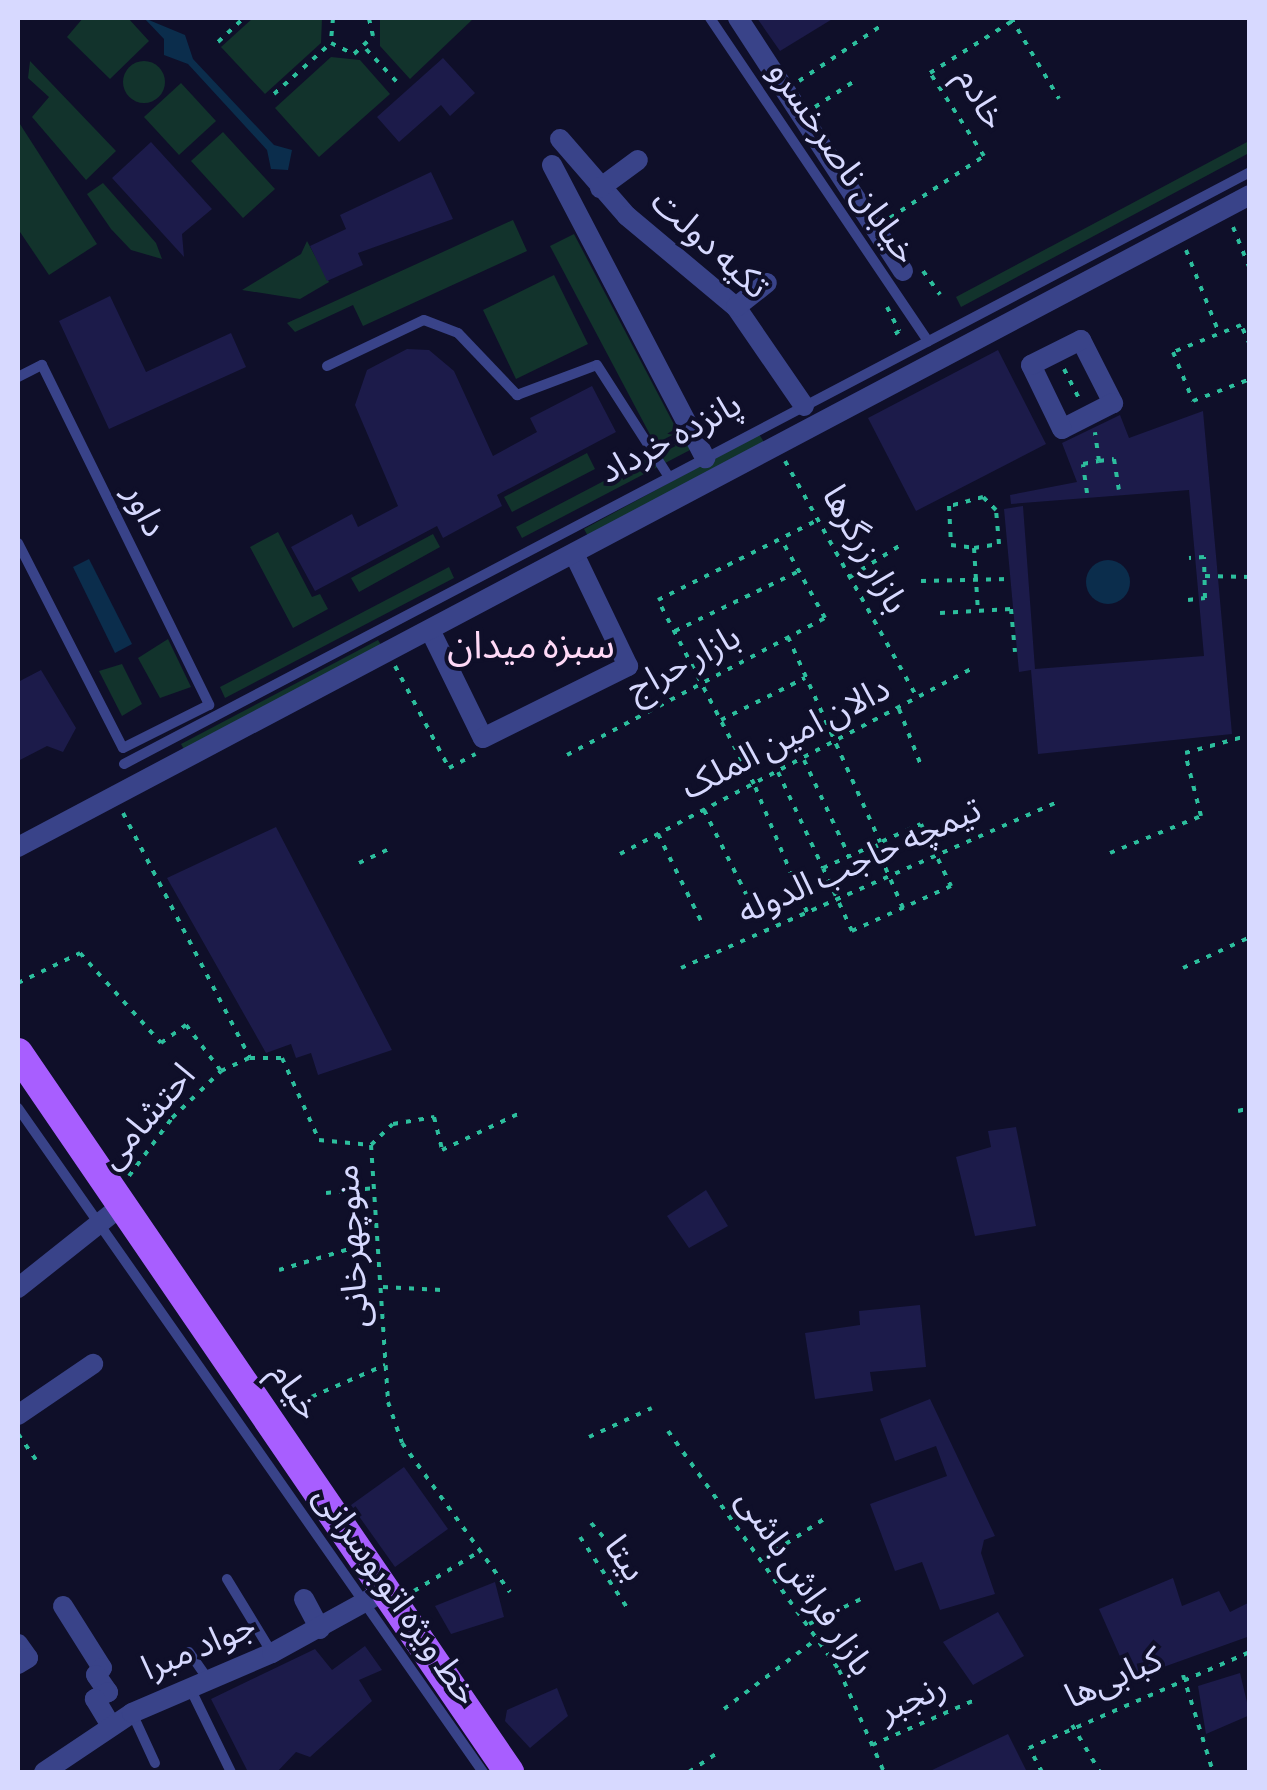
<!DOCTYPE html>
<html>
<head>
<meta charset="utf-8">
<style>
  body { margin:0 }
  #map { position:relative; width:1267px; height:1790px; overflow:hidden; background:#0f0f29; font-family:"Alegreya Sans","Noto Sans Arabic",sans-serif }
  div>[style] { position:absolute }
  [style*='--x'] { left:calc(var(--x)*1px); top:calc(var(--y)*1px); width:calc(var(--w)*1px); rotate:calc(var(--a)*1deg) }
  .green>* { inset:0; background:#12332c }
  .round { border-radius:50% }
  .water>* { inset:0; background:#0b2d4c }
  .building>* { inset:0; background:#1c1b4a }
  .path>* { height:4px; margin-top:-2px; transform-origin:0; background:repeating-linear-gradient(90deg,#2cbe9d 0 5px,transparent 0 13px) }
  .lane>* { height:10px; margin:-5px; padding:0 5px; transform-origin:5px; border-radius:5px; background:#394389 }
  .street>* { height:20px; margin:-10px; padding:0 10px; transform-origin:10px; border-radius:10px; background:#394389 }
  .primary>* { height:30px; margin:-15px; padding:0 15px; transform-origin:15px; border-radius:15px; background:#a85eff }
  span { translate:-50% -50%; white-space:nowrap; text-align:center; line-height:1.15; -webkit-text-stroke:8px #0f0f29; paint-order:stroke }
  .street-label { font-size:35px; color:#d7d9ff }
  .neighbourhood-label { font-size:38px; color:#ffd9f7 }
  .frame { position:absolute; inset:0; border:20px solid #d7d9ff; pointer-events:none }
</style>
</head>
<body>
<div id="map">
  <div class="green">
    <div style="clip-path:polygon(83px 18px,128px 18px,149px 41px,110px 79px,67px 37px)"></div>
    <div style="clip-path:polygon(253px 18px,322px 18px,321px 43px,265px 94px,221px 47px)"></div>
    <div style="clip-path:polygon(380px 18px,474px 18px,410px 79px,380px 46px)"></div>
    <div style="clip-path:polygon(331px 57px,360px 60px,390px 94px,319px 157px,275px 108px)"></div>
    <div class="round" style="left:123px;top:61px;width:42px;height:42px"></div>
    <div style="clip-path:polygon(30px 61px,116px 151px,86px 180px,32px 117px,49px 97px,28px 78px)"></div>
    <div style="clip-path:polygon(181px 83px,216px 121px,179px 155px,144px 117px)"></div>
    <div style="clip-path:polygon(18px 121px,97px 244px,49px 275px,18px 229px)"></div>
    <div style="clip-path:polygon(223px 132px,275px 189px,243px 218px,191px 161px)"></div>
    <div style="clip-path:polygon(1249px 141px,1249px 153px,961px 307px,956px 297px)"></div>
    <div style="clip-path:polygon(103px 183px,156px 243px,162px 259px,131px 250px,111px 229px,87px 194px)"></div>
    <div style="clip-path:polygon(513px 220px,527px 251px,363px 326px,353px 305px,295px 332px,287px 323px)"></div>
    <div style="clip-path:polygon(574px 234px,678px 432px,655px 444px,550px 246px)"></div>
    <div style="clip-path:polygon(307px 241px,329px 282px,300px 299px,242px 290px,301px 254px)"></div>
    <div style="clip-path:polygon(554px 275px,588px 344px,516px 379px,483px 310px)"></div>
    <div style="clip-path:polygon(759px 434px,765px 444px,589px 538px,584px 529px)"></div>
    <div style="clip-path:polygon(684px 439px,690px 450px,522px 538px,516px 527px)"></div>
    <div style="clip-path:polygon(587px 453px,595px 469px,512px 512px,504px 497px)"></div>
    <div style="clip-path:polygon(278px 532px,312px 597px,320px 594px,328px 609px,293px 628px,250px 547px)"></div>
    <div style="clip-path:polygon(433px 534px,440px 547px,359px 592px,351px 578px)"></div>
    <div style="clip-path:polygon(449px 567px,454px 578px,225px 698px,220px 687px)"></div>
    <div style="clip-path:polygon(168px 639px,191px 687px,160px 698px,138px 658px)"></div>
    <div style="clip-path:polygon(378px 640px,383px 648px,186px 753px,181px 744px)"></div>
    <div style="clip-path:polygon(122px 664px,142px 704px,122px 716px,99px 671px)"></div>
  </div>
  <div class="water">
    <div style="clip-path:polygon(144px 18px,185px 35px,193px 59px,274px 145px,292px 150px,288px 170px,271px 169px,267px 150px,188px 64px,164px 55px,164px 39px)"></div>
    <div style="clip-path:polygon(89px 559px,132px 644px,115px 653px,73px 567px)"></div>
    <div class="round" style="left:1086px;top:560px;width:44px;height:44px"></div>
  </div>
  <div class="building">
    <div style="clip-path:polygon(757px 18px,834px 18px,780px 51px)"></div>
    <div style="clip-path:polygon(443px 58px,475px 93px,450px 116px,441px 105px,399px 142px,377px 117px)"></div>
    <div style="clip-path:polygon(151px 142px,212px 209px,182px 234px,184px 257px,112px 178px)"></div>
    <div style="clip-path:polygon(431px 172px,453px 219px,358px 253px,363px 265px,327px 281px,310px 246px,346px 229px,340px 215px)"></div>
    <div style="clip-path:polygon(110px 296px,146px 372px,231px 333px,246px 367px,109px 429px,59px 321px)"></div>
    <div style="clip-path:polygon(407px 349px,429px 350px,454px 371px,493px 456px,537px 432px,530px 418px,592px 386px,616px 432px,497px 495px,502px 506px,443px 538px,437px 526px,315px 591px,291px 547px,352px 514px,358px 527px,398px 506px,355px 405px,367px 370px)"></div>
    <div style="clip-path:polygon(998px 350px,1046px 444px,916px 511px,868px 418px)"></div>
    <div style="clip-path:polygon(1203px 411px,1232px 734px,1038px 754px,1031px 670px,1019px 672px,1004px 509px,1023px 506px,1035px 669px,1204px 656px,1189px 490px,1011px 504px,1010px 495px,1077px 482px,1062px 443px,1120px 415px,1129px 438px)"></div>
    <div style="clip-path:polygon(41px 670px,76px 728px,63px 752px,47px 746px,18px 761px,18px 682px)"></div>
    <div style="clip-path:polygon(276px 827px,392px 1050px,318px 1075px,311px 1053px,296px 1058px,291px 1044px,266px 1053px,167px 878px)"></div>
    <div style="clip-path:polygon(1016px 1127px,1036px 1226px,975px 1236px,956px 1157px,991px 1147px,988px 1131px)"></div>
    <div style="clip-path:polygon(706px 1190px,728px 1226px,689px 1248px,667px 1216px)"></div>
    <div style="clip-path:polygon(920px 1305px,926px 1367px,870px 1372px,873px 1391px,815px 1399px,805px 1333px,860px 1325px,859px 1311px)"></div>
    <div style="clip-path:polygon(930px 1399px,995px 1536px,984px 1540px,981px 1553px,995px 1594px,940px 1610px,922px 1562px,895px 1571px,870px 1504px,947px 1476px,936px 1446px,895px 1461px,880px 1419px)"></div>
    <div style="clip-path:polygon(404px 1467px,448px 1529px,395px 1567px,351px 1505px)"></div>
    <div style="clip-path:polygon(1173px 1578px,1182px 1606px,1219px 1591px,1230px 1612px,1250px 1602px,1250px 1636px,1130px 1679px,1099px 1609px)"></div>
    <div style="clip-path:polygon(495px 1582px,504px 1617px,451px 1634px,435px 1606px)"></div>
    <div style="clip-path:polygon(998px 1612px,1024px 1656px,973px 1685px,943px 1642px)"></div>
    <div style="clip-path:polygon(365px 1646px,382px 1670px,359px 1680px,372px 1701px,310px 1757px,296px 1752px,277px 1772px,248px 1772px,211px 1699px,315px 1649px,332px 1670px)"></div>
    <div style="clip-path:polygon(1240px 1673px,1250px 1715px,1206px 1734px,1198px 1686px)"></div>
    <div style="clip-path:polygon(557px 1688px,568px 1716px,530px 1748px,505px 1721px,507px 1710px)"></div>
    <div style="clip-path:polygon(1008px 1734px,1027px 1772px,928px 1772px)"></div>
  </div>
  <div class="path">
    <div style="--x:333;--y:18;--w:25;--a:95"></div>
    <div style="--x:331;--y:43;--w:25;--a:26"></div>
    <div style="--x:354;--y:54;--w:26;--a:-43"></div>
    <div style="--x:373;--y:36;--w:18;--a:-103"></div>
    <div style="--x:1011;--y:18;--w:94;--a:59.3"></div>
    <div style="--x:218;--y:42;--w:35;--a:-43"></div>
    <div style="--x:366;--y:49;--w:45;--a:46.8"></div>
    <div style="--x:799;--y:81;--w:100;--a:-34"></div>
    <div style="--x:274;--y:94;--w:76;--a:-41.8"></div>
    <div style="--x:815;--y:107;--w:45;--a:-33.3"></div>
    <div style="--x:890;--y:218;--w:113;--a:-33.4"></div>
    <div style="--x:984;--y:156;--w:99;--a:-123"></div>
    <div style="--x:930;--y:73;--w:103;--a:-32.3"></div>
    <div style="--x:1233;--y:227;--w:45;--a:68"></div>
    <div style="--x:1186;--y:250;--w:89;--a:68.3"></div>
    <div style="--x:923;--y:271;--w:29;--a:54"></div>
    <div style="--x:887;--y:307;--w:27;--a:63"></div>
    <div style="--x:899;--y:331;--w:10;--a:143"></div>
    <div style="--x:1250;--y:345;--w:22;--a:-114"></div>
    <div style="--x:1241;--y:325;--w:73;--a:158.3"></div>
    <div style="--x:1173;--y:352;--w:53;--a:67.8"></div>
    <div style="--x:1193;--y:401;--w:61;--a:-21.1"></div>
    <div style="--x:1064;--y:369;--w:36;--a:63"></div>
    <div style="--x:785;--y:461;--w:270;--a:60.8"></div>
    <div style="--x:1099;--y:461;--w:15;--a:-8"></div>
    <div style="--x:1114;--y:459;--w:31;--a:81"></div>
    <div style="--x:1087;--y:493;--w:29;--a:-98"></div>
    <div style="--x:1083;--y:464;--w:16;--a:-11"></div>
    <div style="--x:1099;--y:461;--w:29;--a:-98"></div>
    <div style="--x:974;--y:548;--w:25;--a:-9"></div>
    <div style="--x:999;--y:544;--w:34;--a:-95"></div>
    <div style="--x:996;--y:510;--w:18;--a:-135"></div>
    <div style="--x:983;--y:497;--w:35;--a:165"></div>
    <div style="--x:949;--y:506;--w:39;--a:87"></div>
    <div style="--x:951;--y:545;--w:23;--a:7"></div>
    <div style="--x:974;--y:548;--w:63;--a:86.4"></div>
    <div style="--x:1205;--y:576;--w:45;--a:1.3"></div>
    <div style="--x:850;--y:577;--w:58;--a:-32.3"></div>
    <div style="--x:921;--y:581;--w:88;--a:-1.3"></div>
    <div style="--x:1188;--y:600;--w:17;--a:-7"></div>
    <div style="--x:1205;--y:598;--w:41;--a:-91.4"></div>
    <div style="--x:1204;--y:557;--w:15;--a:176"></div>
    <div style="--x:940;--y:613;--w:71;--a:-3.2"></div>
    <div style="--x:1011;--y:609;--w:43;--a:84.7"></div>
    <div style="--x:675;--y:631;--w:138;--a:-25.8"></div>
    <div style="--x:788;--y:637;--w:225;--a:65.8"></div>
    <div style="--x:395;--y:666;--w:115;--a:62.1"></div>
    <div style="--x:449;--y:768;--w:30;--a:-28"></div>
    <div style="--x:899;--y:709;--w:58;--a:68.7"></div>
    <div style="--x:721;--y:720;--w:94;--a:-26.6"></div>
    <div style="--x:567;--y:755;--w:292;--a:-28"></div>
    <div style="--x:825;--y:618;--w:90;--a:-119.1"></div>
    <div style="--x:804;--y:760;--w:106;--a:64.9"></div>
    <div style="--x:778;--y:772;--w:106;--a:64.9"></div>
    <div style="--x:704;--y:810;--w:94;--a:63.4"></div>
    <div style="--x:123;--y:813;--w:276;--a:62.6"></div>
    <div style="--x:250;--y:1058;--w:32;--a:0"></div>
    <div style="--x:282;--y:1058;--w:90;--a:65.7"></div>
    <div style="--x:319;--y:1140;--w:52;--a:5.5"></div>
    <div style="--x:371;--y:1145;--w:258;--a:86.2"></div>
    <div style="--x:388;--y:1402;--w:43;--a:71.1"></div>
    <div style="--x:402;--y:1443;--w:184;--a:54.1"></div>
    <div style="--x:921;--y:824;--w:69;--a:64.2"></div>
    <div style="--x:951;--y:886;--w:109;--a:155.6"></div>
    <div style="--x:852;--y:931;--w:69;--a:-114.7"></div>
    <div style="--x:823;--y:868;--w:107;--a:-24.2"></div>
    <div style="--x:658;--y:834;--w:102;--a:63.7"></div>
    <div style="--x:875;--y:844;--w:70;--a:66.4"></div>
    <div style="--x:1110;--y:853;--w:98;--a:-22.1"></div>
    <div style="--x:1201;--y:816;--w:65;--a:-104.3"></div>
    <div style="--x:1185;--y:753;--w:67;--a:-15.5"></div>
    <div style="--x:620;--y:854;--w:400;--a:-27.8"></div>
    <div style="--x:359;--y:863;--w:33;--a:-25"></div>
    <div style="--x:807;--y:912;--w:139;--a:-112.5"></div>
    <div style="--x:754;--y:784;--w:208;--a:-117.6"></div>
    <div style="--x:658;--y:600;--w:179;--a:-26.6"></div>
    <div style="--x:681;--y:968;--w:412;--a:-23.8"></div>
    <div style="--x:1183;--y:968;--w:74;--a:-24.8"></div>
    <div style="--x:18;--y:983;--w:69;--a:-25.8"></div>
    <div style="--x:80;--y:953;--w:121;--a:48"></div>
    <div style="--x:161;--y:1043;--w:31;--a:-36"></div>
    <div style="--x:186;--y:1025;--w:58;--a:52.7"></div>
    <div style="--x:1238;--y:1111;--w:12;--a:-14"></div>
    <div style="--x:371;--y:1145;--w:30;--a:-44"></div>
    <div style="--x:393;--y:1124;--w:42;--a:-9.7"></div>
    <div style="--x:434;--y:1117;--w:34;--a:76"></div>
    <div style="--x:442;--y:1150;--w:89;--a:-25.4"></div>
    <div style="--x:129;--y:1176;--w:72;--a:-53.4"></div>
    <div style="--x:172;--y:1118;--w:68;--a:-43.8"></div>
    <div style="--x:221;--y:1071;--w:31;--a:-25"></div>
    <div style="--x:326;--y:1193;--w:49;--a:-5.8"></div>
    <div style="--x:279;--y:1270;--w:104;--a:-16.7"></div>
    <div style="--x:383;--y:1287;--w:59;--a:2.9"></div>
    <div style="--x:288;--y:1407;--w:106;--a:-23.4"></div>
    <div style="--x:668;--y:1431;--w:294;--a:54.4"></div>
    <div style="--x:839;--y:1670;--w:111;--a:66.2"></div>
    <div style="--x:18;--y:1434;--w:33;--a:55"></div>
    <div style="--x:589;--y:1437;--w:69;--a:-24.7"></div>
    <div style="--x:591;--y:1523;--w:68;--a:48.6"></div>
    <div style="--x:580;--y:1537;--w:87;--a:56.3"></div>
    <div style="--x:764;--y:1558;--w:72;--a:-33"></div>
    <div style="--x:414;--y:1591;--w:79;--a:-31.1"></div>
    <div style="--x:809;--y:1624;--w:60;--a:-25.7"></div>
    <div style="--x:1183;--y:1675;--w:102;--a:72.8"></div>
    <div style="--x:724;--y:1709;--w:118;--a:-37.1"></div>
    <div style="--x:1072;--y:1725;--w:55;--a:59.2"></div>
    <div style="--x:872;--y:1745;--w:112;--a:-23.6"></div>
    <div style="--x:689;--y:1772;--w:32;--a:-34"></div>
    <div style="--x:1042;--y:1772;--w:27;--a:-118"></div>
    <div style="--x:1029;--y:1748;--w:241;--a:-23.5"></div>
  </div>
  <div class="lane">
    <div style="--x:710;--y:18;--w:390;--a:56"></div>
    <div style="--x:327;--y:366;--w:107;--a:-25.4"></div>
    <div style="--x:424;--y:320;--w:36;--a:21"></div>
    <div style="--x:458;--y:333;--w:86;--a:46.4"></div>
    <div style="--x:517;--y:395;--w:85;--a:-20.6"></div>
    <div style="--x:597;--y:365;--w:133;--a:57.3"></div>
    <div style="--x:18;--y:377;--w:27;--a:-27"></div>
    <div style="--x:42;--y:365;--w:379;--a:63.8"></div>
    <div style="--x:18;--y:543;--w:230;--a:62.9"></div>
    <div style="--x:123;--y:748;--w:96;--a:-26.6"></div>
    <div style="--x:124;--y:764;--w:1272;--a:-27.73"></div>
    <div style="--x:18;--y:1108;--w:811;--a:55"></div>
    <div style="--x:227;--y:1579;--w:87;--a:58.7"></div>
    <div style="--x:189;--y:1652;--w:33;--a:55"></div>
    <div style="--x:190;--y:1688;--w:93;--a:64"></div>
    <div style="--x:132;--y:1713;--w:55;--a:65.3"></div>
  </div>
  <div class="street">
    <div style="--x:738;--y:18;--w:302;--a:56.9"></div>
    <div style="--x:560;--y:139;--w:102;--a:49"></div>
    <div style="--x:627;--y:216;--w:142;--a:39.9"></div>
    <div style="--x:736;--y:307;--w:120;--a:55.5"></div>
    <div style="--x:552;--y:165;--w:331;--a:62.4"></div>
    <div style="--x:600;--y:188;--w:47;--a:-36.4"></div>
    <div style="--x:736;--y:307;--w:39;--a:-38"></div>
    <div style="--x:1081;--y:340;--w:71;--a:63.1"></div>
    <div style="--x:1113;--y:403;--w:57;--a:153"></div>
    <div style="--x:1062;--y:429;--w:71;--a:-115.8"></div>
    <div style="--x:1031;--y:365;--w:56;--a:-26.6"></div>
    <div style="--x:430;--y:630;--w:120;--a:63.9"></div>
    <div style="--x:483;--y:738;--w:162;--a:-26.4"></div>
    <div style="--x:628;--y:666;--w:124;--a:-115.7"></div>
    <div style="--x:18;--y:847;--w:1394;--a:-27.89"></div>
    <div style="--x:18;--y:1288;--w:132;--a:-38.5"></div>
    <div style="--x:18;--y:1415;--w:91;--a:-34.2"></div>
    <div style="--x:304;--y:1599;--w:34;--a:62"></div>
    <div style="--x:63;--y:1606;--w:73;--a:57.8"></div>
    <div style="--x:102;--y:1668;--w:9;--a:131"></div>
    <div style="--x:96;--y:1675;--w:21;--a:55"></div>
    <div style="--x:108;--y:1692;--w:15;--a:152"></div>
    <div style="--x:95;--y:1699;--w:31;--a:59"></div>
    <div style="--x:18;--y:1644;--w:17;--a:54"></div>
    <div style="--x:28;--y:1658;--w:12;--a:149"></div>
    <div style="--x:44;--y:1772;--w:106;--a:-33.8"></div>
    <div style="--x:132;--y:1713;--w:152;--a:-23.2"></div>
    <div style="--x:272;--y:1653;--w:127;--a:-28.8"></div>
  </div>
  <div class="primary">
    <div style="--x:18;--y:1053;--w:871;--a:55.67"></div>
  </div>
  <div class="street-label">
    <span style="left:980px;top:99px;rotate:60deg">خادم</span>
    <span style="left:842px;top:163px;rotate:56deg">خیابان ناصرخسرو</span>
    <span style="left:709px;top:245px;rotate:42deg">تکیه دولت</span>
    <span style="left:671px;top:439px;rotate:-28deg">پانزده خرداد</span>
    <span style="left:144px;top:511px;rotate:64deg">داور</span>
    <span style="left:864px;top:550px;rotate:61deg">بازار زرگرها</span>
    <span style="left:684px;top:664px;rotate:-28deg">بازار حراج</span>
    <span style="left:786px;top:739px;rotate:-27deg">دالان امین الملک</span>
    <span style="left:860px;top:862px;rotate:-24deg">تیمچه حاجب الدوله</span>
    <span style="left:148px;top:1117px;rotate:-49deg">احتشامی</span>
    <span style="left:353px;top:1246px;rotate:-94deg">منوچهرخانی</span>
    <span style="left:294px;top:1392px;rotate:56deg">خیام</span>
    <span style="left:624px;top:1559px;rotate:56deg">بیتا</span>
    <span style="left:804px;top:1583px;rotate:56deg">بازار فراش باشی</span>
    <span style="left:395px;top:1596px;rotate:55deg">خط ویژه اتوبوسرانی</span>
    <span style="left:199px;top:1648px;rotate:-23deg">جواد مبرا</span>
    <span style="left:1114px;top:1679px;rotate:-24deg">کبابی‌ها</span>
    <span style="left:913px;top:1700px;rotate:-24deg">رنجبر</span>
  </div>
  <div class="neighbourhood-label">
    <span style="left:531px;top:648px">سبزه میدان</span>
  </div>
  <div class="frame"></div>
</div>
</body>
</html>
